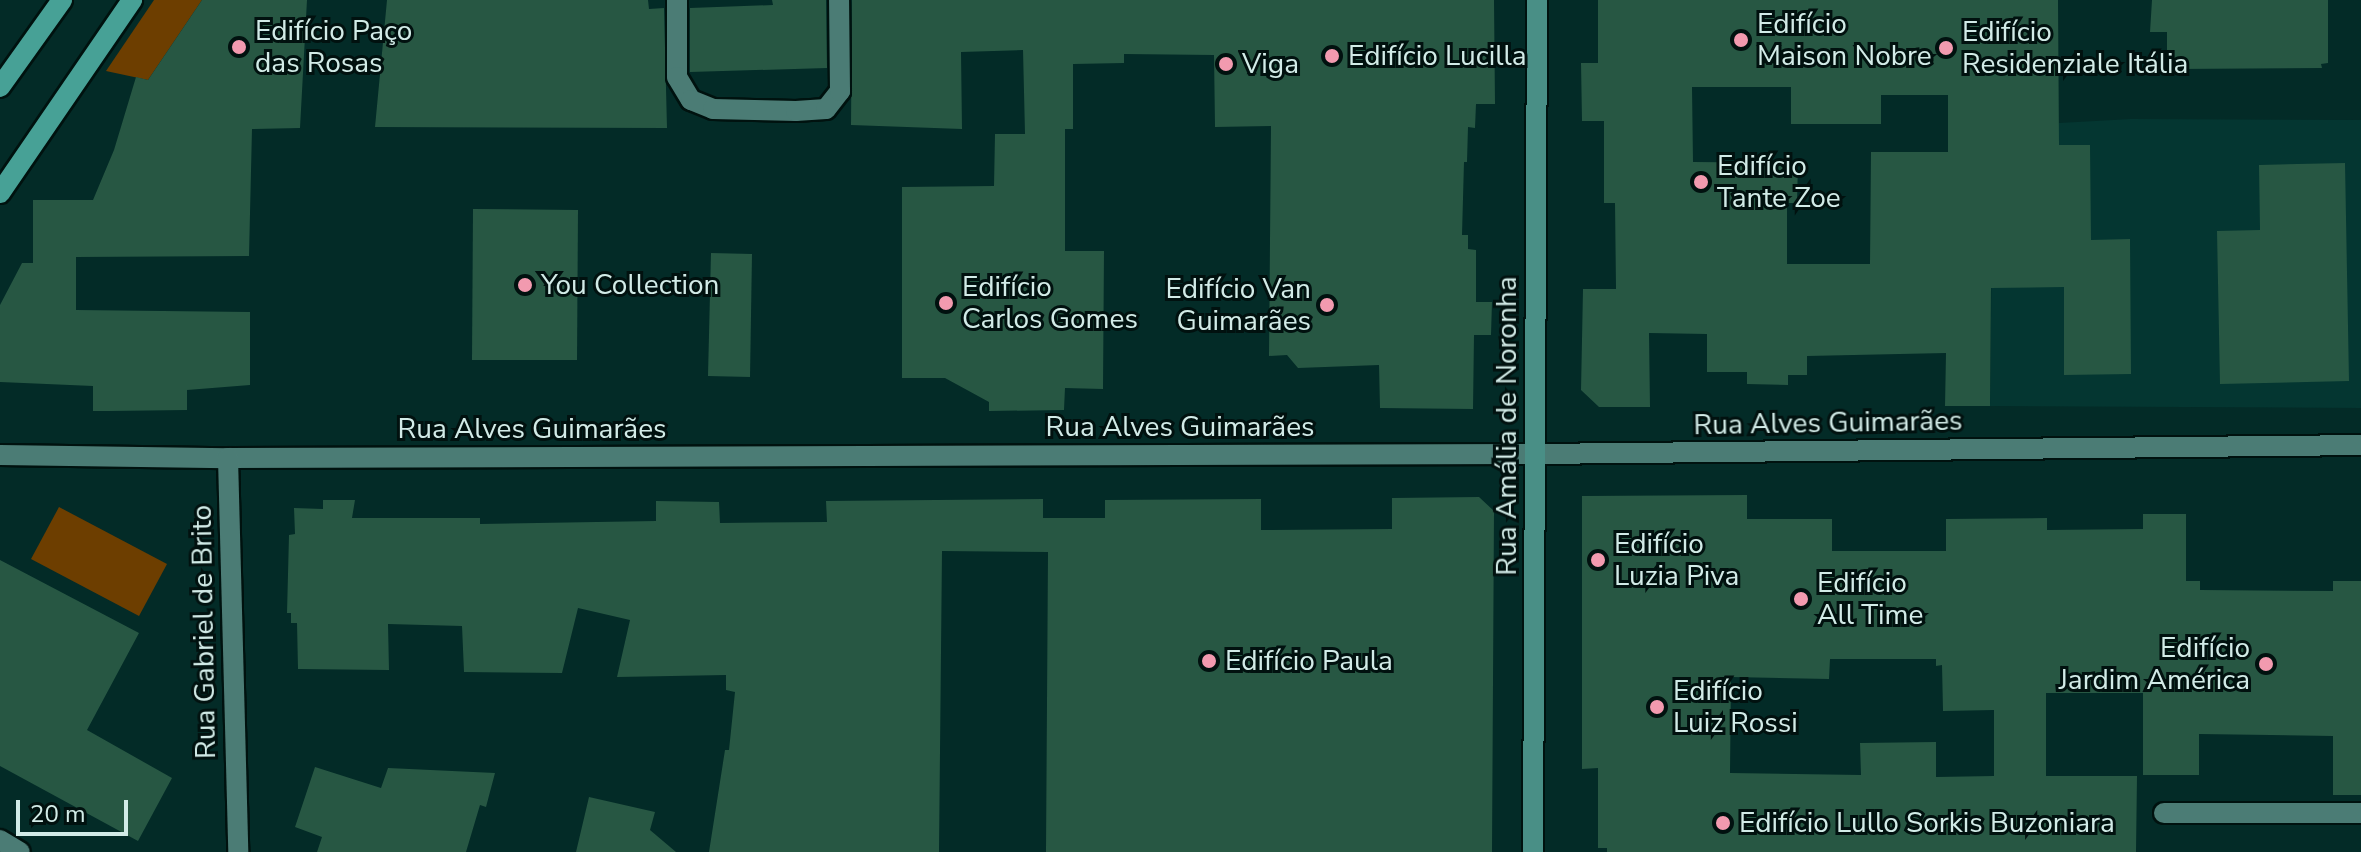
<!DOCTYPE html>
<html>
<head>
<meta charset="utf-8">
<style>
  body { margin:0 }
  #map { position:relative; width:2361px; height:852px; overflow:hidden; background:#032b27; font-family:"Nunito Sans",sans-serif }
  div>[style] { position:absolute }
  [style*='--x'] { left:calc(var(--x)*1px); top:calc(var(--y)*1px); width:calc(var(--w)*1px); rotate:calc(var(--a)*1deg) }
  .built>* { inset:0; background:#043631 }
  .green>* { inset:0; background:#6d3e00 }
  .building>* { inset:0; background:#275743 }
  .roads { filter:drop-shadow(2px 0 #00120f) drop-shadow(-2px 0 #00120f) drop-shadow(0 2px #00120f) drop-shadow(0 -2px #00120f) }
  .street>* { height:20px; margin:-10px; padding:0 10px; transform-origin:10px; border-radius:10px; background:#4b7c75 }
  .secondary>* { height:20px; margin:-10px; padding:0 10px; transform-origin:10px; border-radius:10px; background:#498f86 }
  .primary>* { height:20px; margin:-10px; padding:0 10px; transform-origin:10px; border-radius:10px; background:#47a196 }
  .dots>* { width:22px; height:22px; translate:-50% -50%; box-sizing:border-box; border:4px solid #01110f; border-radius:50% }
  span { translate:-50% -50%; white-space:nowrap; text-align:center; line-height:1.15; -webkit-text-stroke:6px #01110f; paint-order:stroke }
  .poi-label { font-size:28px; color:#d2ebe7 }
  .left { translate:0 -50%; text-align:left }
  .right { translate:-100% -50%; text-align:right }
  .street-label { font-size:28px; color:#d2ebe7 }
  .scale { position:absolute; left:16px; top:800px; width:112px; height:36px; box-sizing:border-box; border:4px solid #d2ebe7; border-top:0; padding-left:10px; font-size:24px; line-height:28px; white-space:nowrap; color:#d2ebe7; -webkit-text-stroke:6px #01110f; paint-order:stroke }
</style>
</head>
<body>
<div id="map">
  <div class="built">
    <div style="clip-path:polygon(2131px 119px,2361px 120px,2361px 408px,1990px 406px,1992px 232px,2059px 123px)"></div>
  </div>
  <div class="green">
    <div style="clip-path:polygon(154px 0,202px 0,148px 80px,106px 71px)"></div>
    <div style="clip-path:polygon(59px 507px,167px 564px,139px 616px,31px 559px)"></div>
  </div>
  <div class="building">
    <div style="clip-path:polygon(202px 0,307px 0,300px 128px,252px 129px,249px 256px,76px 257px,76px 310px,250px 312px,250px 385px,187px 390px,187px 410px,108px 411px,93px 411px,93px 386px,0 382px,0 305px,22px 263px,33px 263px,33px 200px,93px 200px,114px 150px,136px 77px,148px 80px)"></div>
    <div style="clip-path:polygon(387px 0,648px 0,649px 9px,664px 8px,667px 128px,375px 127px)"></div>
    <div style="clip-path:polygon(772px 0,826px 0,827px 68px,690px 72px,690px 8px,773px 5px)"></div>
    <div style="clip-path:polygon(852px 0,1494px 0,1495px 104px,1476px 104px,1475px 128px,1468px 127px,1467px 162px,1464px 162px,1462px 235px,1468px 235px,1468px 249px,1476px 250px,1476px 302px,1492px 302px,1491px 335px,1474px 335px,1473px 409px,1380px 408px,1379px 365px,1298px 368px,1287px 355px,1269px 356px,1271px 126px,1215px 127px,1214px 55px,1124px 54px,1124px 63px,1073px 64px,1073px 129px,1065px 129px,1065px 251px,1104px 251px,1103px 389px,1065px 388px,1064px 410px,989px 411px,989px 402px,945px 378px,902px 378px,902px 187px,994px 186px,995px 134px,1025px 134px,1023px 50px,961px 52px,962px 129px,851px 125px)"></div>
    <div style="clip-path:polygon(evenodd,1598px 0,2058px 0,2059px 145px,2090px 145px,2091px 240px,2130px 239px,2131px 374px,2064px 375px,2064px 287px,1991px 288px,1990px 406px,1945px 406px,1946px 353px,1807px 356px,1807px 375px,1788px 375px,1788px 385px,1747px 384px,1747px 372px,1707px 372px,1707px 334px,1649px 333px,1650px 407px,1599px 407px,1581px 390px,1583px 289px,1616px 289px,1615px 203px,1604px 203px,1604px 121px,1582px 121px,1581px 63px,1598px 63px,1598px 0,1692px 87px,1791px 87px,1791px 124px,1881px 124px,1881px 95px,1948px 95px,1948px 152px,1871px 152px,1870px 264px,1787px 264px,1787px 203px,1797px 203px,1798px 163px,1693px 162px,1692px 87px)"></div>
    <div style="clip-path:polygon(2152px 0,2328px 0,2328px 63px,2321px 64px,2322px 68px,2174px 69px,2174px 62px,2167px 62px,2167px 32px,2150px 32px)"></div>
    <div style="clip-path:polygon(2345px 163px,2349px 381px,2220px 384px,2217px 231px,2260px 230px,2259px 165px)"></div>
    <div style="clip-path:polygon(473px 209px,578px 210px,577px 360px,472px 360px)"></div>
    <div style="clip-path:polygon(711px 253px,752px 254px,750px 377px,708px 376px)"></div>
    <div style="clip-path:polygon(evenodd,1747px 495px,1747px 519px,1832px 519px,1832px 551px,1946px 551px,1946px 519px,2047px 518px,2047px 530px,2143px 529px,2143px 514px,2186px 514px,2186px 581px,2200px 581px,2200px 590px,2333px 591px,2333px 581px,2361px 581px,2361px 795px,2333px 795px,2333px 736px,2199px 734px,2199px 775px,2143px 775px,2143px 693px,2046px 693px,2046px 776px,2137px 776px,2136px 852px,1607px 852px,1607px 848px,1598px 848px,1598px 768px,1582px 769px,1582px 496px,1747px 495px,1830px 659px,1936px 659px,1936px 666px,1942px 665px,1943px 711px,1994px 710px,1994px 776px,1936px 777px,1936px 742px,1860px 743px,1861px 775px,1730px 773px,1731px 677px,1829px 679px,1830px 659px)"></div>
    <div style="clip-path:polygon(1479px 497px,1494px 511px,1492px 852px,1046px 852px,1048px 552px,942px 551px,939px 852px,709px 852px,725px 750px,729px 750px,735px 692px,726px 690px,726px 675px,617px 677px,630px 620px,578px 608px,562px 673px,464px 672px,462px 626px,388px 624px,389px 670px,298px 669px,297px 623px,291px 623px,291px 613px,287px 613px,289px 535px,295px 534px,294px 508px,323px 509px,323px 500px,355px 500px,352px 518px,480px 518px,480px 524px,656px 521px,656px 501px,719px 502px,720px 523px,827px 522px,826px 501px,1043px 499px,1043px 518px,1105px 518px,1105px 500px,1261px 499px,1261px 530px,1392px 529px,1392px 498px)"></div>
    <div style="clip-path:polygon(0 560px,139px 633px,87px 730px,172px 778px,138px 841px,0 766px)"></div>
    <div style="clip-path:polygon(315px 767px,381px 788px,388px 768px,495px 773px,486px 807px,480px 805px,466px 852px,317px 852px,322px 837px,295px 827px)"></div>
    <div style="clip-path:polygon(589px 797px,655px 812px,650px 830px,676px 852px,576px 852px)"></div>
  </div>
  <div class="roads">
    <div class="street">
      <div style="--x:677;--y:0;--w:77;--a:90"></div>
      <div style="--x:677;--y:77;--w:27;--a:59"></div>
      <div style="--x:691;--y:100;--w:24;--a:22"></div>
      <div style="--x:713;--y:109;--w:83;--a:1.4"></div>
      <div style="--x:796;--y:111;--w:30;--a:-4"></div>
      <div style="--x:826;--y:109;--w:23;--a:-52"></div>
      <div style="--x:840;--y:91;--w:91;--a:-90.6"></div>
      <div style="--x:0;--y:455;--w:228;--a:0.8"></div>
      <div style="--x:228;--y:458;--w:1307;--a:-0.18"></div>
      <div style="--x:1535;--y:454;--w:826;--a:-0.62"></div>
      <div style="--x:228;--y:458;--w:394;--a:88.5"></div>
      <div style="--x:2164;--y:813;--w:197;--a:0"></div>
      <div style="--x:0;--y:840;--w:23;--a:31"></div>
    </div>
    <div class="secondary">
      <div style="--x:1533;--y:852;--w:852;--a:-89.73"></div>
    </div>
    <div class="primary">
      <div style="--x:0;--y:87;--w:107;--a:-54.5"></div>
      <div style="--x:0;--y:193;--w:234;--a:-55.6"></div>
    </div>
  </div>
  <div class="dots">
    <div style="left:1741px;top:40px;background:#f29aaf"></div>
    <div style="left:239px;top:47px;background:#f29aaf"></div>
    <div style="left:1946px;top:48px;background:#f29aaf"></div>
    <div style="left:1332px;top:56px;background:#f29aaf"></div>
    <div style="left:1226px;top:64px;background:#f29aaf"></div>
    <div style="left:1701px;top:182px;background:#f29aaf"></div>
    <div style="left:525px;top:285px;background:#f29aaf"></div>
    <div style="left:946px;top:303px;background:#f29aaf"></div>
    <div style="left:1327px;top:305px;background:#f29aaf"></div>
    <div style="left:1598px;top:560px;background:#f29aaf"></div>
    <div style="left:1801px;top:599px;background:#f29aaf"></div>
    <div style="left:1209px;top:661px;background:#f29aaf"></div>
    <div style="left:2266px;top:664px;background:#f29aaf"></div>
    <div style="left:1657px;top:707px;background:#f29aaf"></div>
    <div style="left:1723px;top:823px;background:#f29aaf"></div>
  </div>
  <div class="poi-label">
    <span class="left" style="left:1757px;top:40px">Edifício<br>Maison Nobre</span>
    <span class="left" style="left:255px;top:47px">Edifício Paço<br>das Rosas</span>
    <span class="left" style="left:1962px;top:48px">Edifício<br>Residenziale Itália</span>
    <span class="left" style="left:1348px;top:56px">Edifício Lucilla</span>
    <span class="left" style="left:1242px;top:64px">Viga</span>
    <span class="left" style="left:1717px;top:182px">Edifício<br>Tante Zoe</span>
    <span class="left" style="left:541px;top:285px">You Collection</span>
    <span class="left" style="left:962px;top:303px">Edifício<br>Carlos Gomes</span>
    <span class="right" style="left:1311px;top:305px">Edifício Van<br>Guimarães</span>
    <span class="left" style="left:1614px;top:560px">Edifício<br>Luzia Piva</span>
    <span class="left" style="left:1817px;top:599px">Edifício<br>All Time</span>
    <span class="right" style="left:2250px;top:664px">Edifício<br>Jardim América</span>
    <span class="left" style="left:1225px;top:661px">Edifício Paula</span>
    <span class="left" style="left:1673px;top:707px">Edifício<br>Luiz Rossi</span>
    <span class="left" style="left:1739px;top:823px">Edifício Lullo Sorkis Buzoniara</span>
  </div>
  <div class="street-label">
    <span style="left:1828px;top:423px;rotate:-1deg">Rua Alves Guimarães</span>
    <span style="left:1507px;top:426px;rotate:-90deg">Rua Amália de Noronha</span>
    <span style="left:1180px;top:427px">Rua Alves Guimarães</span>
    <span style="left:532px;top:429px">Rua Alves Guimarães</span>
    <span style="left:204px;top:632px;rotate:-91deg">Rua Gabriel de Brito</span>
  </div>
  <div class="scale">20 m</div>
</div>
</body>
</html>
